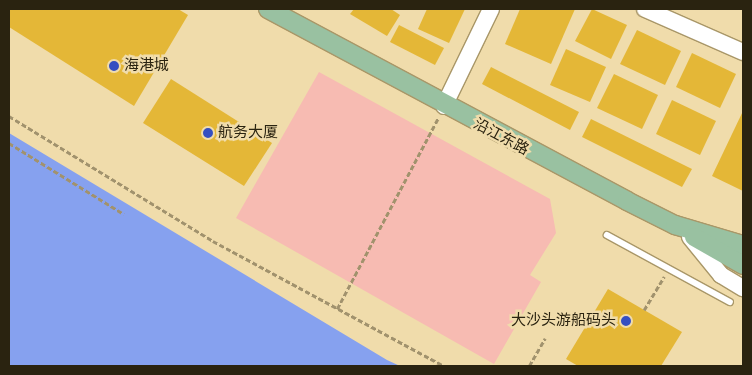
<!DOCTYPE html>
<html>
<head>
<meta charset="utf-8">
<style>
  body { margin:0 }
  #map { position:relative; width:752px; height:375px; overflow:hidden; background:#f0dcab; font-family:Figtree,"Noto Sans SC",sans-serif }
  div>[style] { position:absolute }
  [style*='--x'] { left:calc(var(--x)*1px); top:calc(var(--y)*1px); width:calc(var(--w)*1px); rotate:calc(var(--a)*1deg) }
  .green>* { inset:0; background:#f7bbb2 }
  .water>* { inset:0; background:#86a1ef }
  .building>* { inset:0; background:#e4b737 }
  .path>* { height:2.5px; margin-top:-1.25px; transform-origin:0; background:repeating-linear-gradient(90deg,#a1926d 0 5px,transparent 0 7.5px) }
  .roads { filter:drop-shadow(1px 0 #a99768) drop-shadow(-1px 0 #a99768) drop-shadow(0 1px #a99768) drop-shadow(0 -1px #a99768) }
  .lane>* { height:5.5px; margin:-2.75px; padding:0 2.75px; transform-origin:2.75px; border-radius:2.75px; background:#fff }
  .secondary>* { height:16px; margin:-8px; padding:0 8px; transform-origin:8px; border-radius:8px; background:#fff }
  .primary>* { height:18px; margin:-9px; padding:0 9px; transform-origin:9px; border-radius:9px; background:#99c1a1 }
  .dots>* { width:14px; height:14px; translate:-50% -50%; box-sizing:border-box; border:2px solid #f0dcab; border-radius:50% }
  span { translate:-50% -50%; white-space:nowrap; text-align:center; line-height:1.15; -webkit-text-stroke:5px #f0dcab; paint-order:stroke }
  .poi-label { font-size:15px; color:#2a2310 }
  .left { translate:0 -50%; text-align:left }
  .right { translate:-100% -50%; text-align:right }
  .street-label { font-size:15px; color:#2a2310 }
  .frame { position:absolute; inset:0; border:10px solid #2a2310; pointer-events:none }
</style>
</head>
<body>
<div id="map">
  <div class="green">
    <div style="clip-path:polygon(319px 72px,550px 199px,556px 233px,530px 275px,541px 282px,494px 364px,236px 218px)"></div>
  </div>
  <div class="water">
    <div style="clip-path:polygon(9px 133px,387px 360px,400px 366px,9px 366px)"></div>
  </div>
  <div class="building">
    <div style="clip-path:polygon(9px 9px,178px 9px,188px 15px,134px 106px,9px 27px)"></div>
    <div style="clip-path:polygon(354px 9px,391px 9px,400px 15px,387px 36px,350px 14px)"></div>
    <div style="clip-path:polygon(427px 9px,465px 9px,449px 43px,418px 29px)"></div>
    <div style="clip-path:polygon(520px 9px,575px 9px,551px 64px,505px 44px)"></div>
    <div style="clip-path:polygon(592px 9px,627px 25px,611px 59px,575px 41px)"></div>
    <div style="clip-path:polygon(399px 25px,444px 48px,435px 65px,390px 42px)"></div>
    <div style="clip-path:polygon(637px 30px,681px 51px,665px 85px,620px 64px)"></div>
    <div style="clip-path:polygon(566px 49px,606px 67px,590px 102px,550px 85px)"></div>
    <div style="clip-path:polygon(692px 53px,736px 74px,720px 108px,676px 87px)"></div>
    <div style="clip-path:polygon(491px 67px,579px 112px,570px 130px,482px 84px)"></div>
    <div style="clip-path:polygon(614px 74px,658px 95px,642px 129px,597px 108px)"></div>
    <div style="clip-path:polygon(171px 79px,272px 143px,244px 186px,143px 123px)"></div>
    <div style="clip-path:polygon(672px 100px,716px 121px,700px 155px,656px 134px)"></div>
    <div style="clip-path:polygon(743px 111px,743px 191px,712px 176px)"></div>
    <div style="clip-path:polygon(591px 119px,692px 169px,682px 187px,582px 137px)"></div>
    <div style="clip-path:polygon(608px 289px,682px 332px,661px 366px,578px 366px,566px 359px)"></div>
  </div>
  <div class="path">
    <div style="--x:9;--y:116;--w:239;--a:31.5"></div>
    <div style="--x:213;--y:241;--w:263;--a:28.4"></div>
    <div style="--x:9;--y:143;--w:135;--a:31.7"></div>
    <div style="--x:337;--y:309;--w:216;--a:-62.1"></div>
    <div style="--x:644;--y:310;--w:39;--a:-59"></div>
    <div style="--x:529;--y:366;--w:32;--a:-60"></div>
  </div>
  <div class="roads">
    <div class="lane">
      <div style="--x:607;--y:235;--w:140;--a:28.6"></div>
    </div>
    <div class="secondary">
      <div style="--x:645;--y:9;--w:107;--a:23.7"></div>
      <div style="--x:444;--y:106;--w:108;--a:-64.1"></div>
      <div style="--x:690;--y:237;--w:49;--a:50.8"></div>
      <div style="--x:721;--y:275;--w:26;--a:31"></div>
    </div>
    <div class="primary">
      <div style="--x:268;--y:9;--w:407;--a:28.1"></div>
      <div style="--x:627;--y:201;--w:54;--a:26.6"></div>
      <div style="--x:675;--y:225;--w:71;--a:16.4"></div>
      <div style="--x:694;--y:237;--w:56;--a:29.7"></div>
    </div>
  </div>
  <div class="dots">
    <div style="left:114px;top:66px;background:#354fc1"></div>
    <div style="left:208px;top:133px;background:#354fc1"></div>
    <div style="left:626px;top:321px;background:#354fc1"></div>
  </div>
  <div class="poi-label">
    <span class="left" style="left:124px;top:66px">海港城</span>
    <span class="left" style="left:218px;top:133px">航务大厦</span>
    <span class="right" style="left:616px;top:321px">大沙头游船码头</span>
  </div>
  <div class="street-label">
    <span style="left:501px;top:137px;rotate:28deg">沿江东路</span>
  </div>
  <div class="frame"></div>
</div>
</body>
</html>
